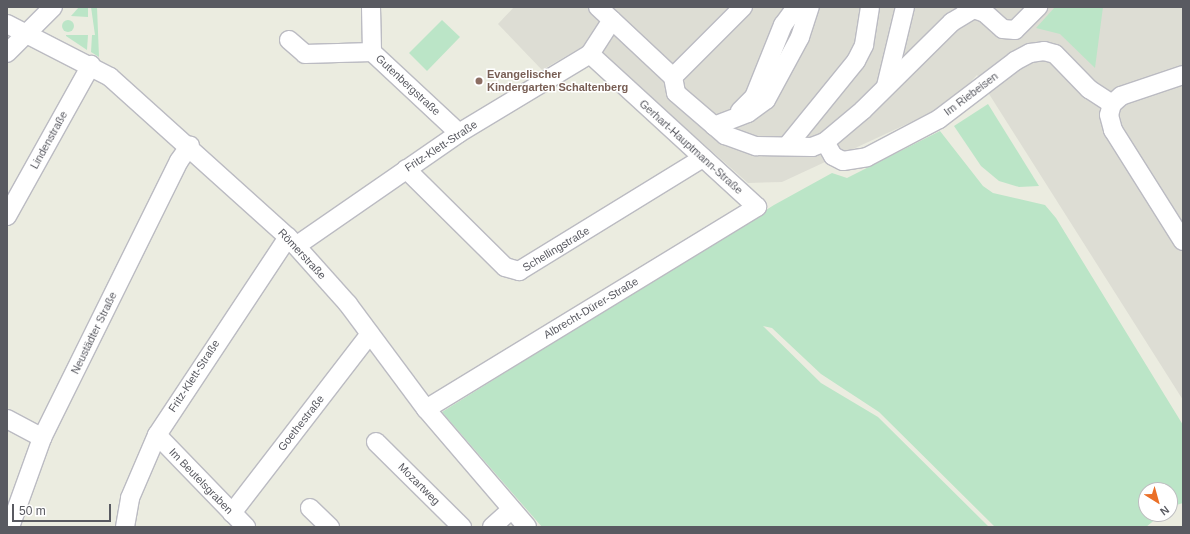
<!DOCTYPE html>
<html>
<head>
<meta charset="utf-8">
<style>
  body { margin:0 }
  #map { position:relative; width:1190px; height:534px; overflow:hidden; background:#ebece0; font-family:Helvetica,sans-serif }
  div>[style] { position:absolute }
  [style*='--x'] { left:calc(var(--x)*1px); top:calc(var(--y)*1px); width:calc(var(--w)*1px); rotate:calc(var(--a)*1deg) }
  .industrial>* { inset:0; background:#ddddd4 }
  .green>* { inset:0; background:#bbe5c7 }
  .round { border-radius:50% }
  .roads { filter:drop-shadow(1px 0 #bbbbc2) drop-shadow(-1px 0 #bbbbc2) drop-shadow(0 1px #bbbbc2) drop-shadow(0 -1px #bbbbc2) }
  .minor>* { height:18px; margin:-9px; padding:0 9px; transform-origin:9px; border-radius:9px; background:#fff }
  .dots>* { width:11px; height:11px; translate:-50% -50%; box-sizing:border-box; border:2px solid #fff; border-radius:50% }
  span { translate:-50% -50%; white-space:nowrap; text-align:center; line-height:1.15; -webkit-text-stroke:3px #fff; paint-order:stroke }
  .education-label { font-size:11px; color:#785e54; font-weight:700 }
  .left { translate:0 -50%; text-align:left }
  .street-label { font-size:11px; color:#595a61 }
  .frame { position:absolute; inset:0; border:8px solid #595a61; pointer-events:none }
  .north { position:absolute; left:1138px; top:482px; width:40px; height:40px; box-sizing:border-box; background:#fff; border:1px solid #bdbdc0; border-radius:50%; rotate:143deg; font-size:11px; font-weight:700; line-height:16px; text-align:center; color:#595a61 }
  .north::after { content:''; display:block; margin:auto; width:14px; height:18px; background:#ea7028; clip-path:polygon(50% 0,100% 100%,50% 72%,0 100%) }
  .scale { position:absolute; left:12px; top:504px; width:99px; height:18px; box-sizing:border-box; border:2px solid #595a61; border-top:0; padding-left:5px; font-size:12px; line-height:14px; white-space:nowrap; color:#595a61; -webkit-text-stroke:3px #fff; paint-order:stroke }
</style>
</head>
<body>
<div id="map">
  <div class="industrial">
    <div style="clip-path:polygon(514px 7px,1183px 7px,1183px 400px,977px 75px,950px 104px,782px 182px,748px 183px,589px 43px,542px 70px,498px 24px)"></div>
  </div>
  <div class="green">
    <div style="clip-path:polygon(79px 7px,88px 7px,88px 17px,71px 16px)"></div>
    <div style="clip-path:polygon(91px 7px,97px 7px,99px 57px,91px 52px,92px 35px,95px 35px)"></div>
    <div style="clip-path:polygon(1055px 7px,1103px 7px,1095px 68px,1060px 34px,1036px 28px)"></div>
    <div class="round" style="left:62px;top:20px;width:12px;height:12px"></div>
    <div style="clip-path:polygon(442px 20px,460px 37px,427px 71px,409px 53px)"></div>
    <div style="clip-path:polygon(88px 35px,87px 50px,66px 36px,66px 35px)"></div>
    <div style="clip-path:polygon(988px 104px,1039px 186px,1019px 187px,999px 181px,981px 166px,954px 126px)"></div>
    <div style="clip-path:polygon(940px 131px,983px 186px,993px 193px,1045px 205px,1056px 218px,1183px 425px,1183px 503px,1170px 507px,1170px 490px,1146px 490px,1146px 514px,1162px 514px,1146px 527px,995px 527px,879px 412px,821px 374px,772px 328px,763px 326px,821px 383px,878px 417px,989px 527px,542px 527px,442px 412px,774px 205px,832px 173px,847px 178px)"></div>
  </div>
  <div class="roads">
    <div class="minor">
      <div style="--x:371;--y:7;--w:45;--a:88.7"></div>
      <div style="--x:372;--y:52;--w:119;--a:43"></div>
      <div style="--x:598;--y:7;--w:19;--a:43"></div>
      <div style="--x:7;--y:24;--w:116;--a:27.2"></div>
      <div style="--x:110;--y:77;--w:239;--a:42"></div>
      <div style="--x:288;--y:237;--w:90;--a:48.2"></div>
      <div style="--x:348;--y:304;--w:131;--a:53.4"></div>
      <div style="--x:426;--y:409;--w:155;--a:49.4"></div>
      <div style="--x:289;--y:40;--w:21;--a:41"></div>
      <div style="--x:305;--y:54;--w:67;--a:-1.7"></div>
      <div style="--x:7;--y:53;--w:65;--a:-45"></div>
      <div style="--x:1183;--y:75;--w:65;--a:161.3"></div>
      <div style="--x:1121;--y:96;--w:12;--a:138"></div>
      <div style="--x:1112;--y:104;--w:11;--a:105"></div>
      <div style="--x:1109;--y:115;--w:16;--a:75"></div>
      <div style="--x:1113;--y:130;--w:131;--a:57.8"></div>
      <div style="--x:673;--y:77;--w:99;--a:-45"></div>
      <div style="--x:886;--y:86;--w:81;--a:-76.5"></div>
      <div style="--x:740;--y:111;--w:20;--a:-45"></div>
      <div style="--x:754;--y:97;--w:78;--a:-68.1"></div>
      <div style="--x:783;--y:25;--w:22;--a:-54"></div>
      <div style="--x:714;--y:126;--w:36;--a:-21"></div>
      <div style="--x:748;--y:113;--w:22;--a:-36"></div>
      <div style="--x:766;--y:100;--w:72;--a:-61.6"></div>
      <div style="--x:800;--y:37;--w:32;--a:-72"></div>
      <div style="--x:825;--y:142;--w:16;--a:60"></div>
      <div style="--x:833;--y:156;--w:11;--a:27"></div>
      <div style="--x:843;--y:161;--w:24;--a:-9"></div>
      <div style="--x:867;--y:157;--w:81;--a:-27.8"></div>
      <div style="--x:939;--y:119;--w:96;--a:-37.3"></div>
      <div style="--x:1015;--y:61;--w:17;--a:-28"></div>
      <div style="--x:1030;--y:53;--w:14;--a:-8"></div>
      <div style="--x:1044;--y:51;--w:11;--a:15"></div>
      <div style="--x:1055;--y:54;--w:49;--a:45.8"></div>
      <div style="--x:1089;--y:89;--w:27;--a:33"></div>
      <div style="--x:787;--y:146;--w:109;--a:-50.9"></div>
      <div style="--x:856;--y:61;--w:18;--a:-63"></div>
      <div style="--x:864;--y:45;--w:38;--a:-81"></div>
      <div style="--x:406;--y:169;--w:139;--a:44.7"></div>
      <div style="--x:505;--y:267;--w:15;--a:16"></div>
      <div style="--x:519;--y:271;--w:216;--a:-31.6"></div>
      <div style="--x:7;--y:216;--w:173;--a:-60.9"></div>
      <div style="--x:296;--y:246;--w:198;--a:-34.7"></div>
      <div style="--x:459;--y:133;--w:153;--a:-31.1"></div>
      <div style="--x:590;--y:54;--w:40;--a:-57.1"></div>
      <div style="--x:612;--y:20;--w:83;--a:43.1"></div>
      <div style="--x:673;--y:77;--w:16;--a:79"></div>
      <div style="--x:676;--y:93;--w:65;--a:40.6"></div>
      <div style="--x:725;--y:135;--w:33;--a:20"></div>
      <div style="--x:756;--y:146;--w:56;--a:1"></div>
      <div style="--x:812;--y:147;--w:14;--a:-21"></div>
      <div style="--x:825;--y:142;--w:50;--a:-40.1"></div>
      <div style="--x:863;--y:110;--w:125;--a:-44.7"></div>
      <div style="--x:952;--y:22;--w:26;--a:-31"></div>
      <div style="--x:974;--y:9;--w:12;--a:20"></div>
      <div style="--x:985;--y:13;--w:24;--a:42"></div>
      <div style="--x:1003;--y:29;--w:12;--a:5"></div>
      <div style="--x:1015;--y:30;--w:33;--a:-45"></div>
      <div style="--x:426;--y:409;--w:388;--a:-31.4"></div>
      <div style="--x:757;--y:207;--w:226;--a:-137.5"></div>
      <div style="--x:7;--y:419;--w:40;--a:28"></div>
      <div style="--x:157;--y:435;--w:128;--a:45.9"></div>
      <div style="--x:376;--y:442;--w:121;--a:44.7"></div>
      <div style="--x:310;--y:508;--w:28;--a:44"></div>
      <div style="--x:232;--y:513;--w:226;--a:-52.4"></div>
      <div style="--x:10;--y:527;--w:95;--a:-70.2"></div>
      <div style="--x:42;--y:438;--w:309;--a:-63.7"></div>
      <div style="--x:179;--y:161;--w:19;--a:-55"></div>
      <div style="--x:125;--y:527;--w:29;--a:-80"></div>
      <div style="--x:130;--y:498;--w:69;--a:-66.8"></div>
      <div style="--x:157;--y:435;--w:237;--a:-56.5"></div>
      <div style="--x:492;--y:527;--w:25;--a:-42"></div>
    </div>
  </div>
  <div class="dots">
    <div style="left:479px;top:81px;background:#8d6e63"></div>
  </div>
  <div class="education-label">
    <span class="left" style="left:487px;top:81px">Evangelischer<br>Kindergarten Schaltenberg</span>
  </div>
  <div class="street-label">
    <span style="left:408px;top:85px;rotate:43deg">Gutenbergstraße</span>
    <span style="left:971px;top:94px;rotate:-37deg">Im Riebeisen</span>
    <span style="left:49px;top:140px;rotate:-61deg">Lindenstraße</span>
    <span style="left:441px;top:146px;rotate:-33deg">Fritz-Klett-Straße</span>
    <span style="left:691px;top:147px;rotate:42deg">Gerhart-Hauptmann-Straße</span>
    <span style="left:556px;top:249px;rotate:-31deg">Schellingstraße</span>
    <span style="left:302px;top:254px;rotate:47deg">Römerstraße</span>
    <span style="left:591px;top:308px;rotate:-31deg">Albrecht-Dürer-Straße</span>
    <span style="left:94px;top:333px;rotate:-64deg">Neustädter Straße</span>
    <span style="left:194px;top:376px;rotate:-57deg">Fritz-Klett-Straße</span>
    <span style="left:301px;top:423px;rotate:-52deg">Goethestraße</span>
    <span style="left:201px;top:481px;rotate:46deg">Im Beutelsgraben</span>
    <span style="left:419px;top:484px;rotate:45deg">Mozartweg</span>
  </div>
  <div class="frame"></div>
  <div class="north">N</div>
  <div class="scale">50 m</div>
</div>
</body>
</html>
